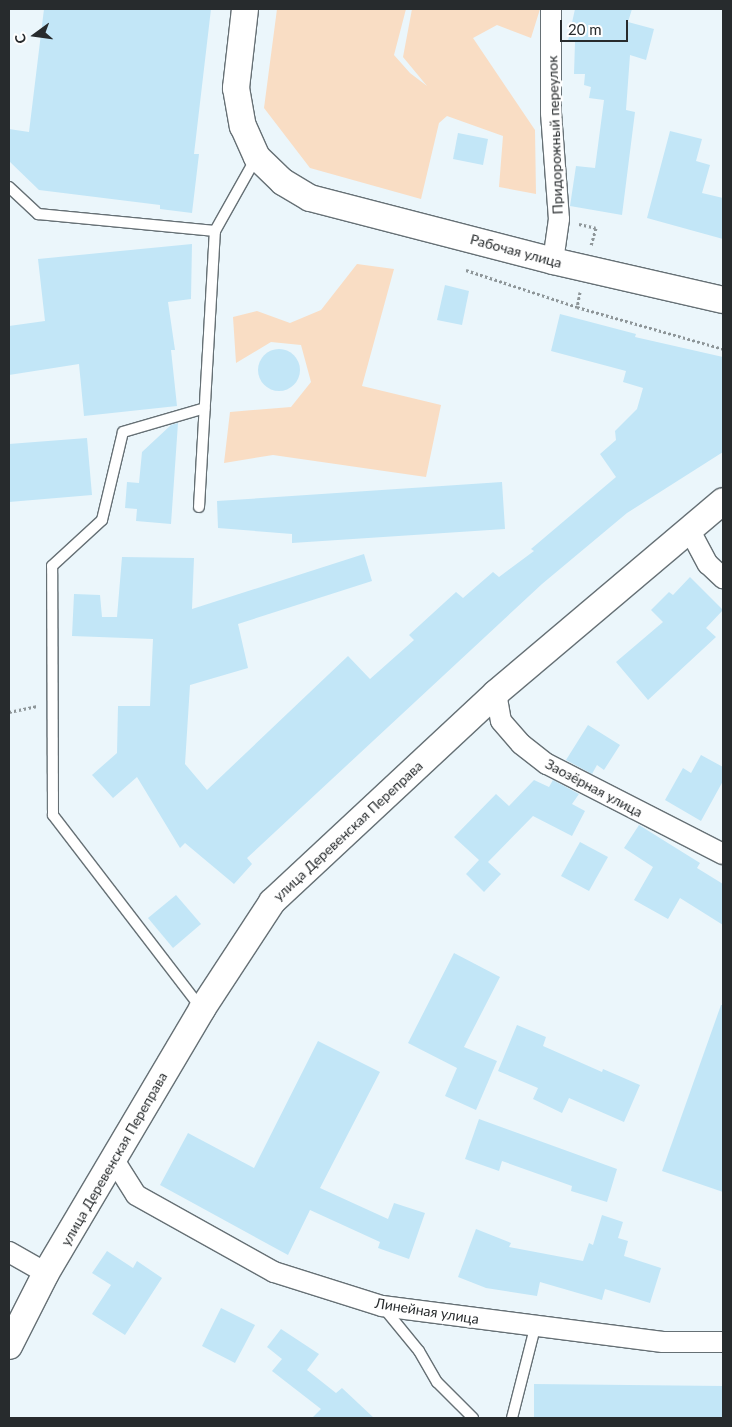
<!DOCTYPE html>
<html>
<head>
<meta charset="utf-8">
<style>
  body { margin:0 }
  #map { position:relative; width:732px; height:1427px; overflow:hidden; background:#ebf6fb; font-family:Lato,sans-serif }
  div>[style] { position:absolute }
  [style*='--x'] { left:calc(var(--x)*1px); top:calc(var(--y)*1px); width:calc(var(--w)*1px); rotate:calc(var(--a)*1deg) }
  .green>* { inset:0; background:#f9ddc4 }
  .building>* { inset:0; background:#c2e6f7 }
  .round { border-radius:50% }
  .path>* { height:3px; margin-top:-1.5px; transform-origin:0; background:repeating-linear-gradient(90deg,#8e9699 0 2.5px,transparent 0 5px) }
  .roads { filter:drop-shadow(1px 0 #667075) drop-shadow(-1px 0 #667075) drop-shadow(0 1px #667075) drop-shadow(0 -1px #667075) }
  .service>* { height:10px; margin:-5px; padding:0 5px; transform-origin:5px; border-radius:5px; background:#fff }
  .minor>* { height:20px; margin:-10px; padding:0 10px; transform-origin:10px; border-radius:10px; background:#fff }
  .tertiary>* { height:26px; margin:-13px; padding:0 13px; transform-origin:13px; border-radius:13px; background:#fff }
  span { translate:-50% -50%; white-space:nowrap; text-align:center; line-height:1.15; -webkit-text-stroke:4.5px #fff; paint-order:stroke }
  .street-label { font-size:14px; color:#272b2d }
  .frame { position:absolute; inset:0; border:10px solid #272b2d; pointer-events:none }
  .north { position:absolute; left:10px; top:10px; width:50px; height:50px; -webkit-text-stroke:4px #fff; paint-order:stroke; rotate:256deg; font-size:14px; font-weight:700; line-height:20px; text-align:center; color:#272b2d }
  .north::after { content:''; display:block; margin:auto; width:18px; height:22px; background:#272b2d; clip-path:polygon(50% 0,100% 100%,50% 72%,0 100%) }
  .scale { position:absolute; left:560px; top:20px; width:68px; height:22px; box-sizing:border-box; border:2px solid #272b2d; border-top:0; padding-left:6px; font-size:15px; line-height:18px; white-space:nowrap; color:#272b2d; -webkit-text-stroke:4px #fff; paint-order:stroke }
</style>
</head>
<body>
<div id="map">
  <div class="green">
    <div style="clip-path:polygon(277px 9px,406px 9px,394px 55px,410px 73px,427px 86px,403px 57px,412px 9px,540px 9px,531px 38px,497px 25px,473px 38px,535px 130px,536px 194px,499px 187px,503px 136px,447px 116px,439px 123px,421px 199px,310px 168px,264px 108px)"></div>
    <div style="clip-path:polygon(357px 264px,394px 269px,362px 386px,441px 405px,426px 477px,273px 455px,224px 463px,230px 412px,291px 407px,311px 382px,301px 345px,271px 342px,236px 363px,233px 317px,257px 311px,290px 323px,321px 310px)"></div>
  </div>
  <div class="building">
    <div style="clip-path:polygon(44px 9px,211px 9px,194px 154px,199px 154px,192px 213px,160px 209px,160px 205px,39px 190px,9px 161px,9px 129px,29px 132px)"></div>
    <div style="clip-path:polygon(575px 9px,632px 9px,628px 22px,654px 29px,646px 60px,630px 55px,626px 110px,635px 112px,622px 215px,570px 206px,576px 166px,595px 168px,604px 100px,589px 98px,591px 87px,584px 85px,585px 74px,574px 74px,575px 42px,568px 41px)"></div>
    <div style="clip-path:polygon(670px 131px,702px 139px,696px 161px,710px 165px,702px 193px,723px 198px,723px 239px,647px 218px)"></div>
    <div style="clip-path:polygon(458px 133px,488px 139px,483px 165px,453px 159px)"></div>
    <div style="clip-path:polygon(192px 244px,191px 299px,168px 302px,175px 350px,171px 350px,177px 406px,84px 416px,79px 364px,9px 375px,9px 326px,45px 321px,38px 259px)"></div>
    <div style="clip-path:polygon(445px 285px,469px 291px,462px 325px,437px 320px)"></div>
    <div style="clip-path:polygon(560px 314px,636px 334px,635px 337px,723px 357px,723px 452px,627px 513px,542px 584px,247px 858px,252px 864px,234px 884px,185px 843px,180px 848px,137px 777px,113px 798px,92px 775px,117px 753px,118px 706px,150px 706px,153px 639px,72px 636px,74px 594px,100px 595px,102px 617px,117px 617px,122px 557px,194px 558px,192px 609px,364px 554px,372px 581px,238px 624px,248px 668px,190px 685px,185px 764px,207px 790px,348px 656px,370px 679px,414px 640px,409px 635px,456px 592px,463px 598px,493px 572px,499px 577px,534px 551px,531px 549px,616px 477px,600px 454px,616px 440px,615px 431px,637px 409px,643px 388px,623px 382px,626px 371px,551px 351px)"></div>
    <div class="round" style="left:258px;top:349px;width:42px;height:42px"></div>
    <div style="clip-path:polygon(178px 423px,171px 524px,136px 521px,137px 509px,125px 508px,127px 482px,139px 483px,142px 452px,171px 425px)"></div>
    <div style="clip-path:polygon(87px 438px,92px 495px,9px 502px,9px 444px)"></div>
    <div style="clip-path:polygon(502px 482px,505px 529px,292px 543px,292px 534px,218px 528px,217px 501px)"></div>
    <div style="clip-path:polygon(690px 577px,723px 610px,706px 628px,716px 637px,648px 700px,616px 662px,663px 622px,651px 610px,669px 592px,673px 595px)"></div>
    <div style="clip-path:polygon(588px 725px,620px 745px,604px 770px,597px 765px,592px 774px,566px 760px)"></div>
    <div style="clip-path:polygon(701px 755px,723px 767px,723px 781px,701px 821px,665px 800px,683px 768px,691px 773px)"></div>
    <div style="clip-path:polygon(534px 780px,549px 787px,553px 780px,579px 794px,572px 804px,585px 811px,572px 836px,533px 816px,488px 862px,501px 874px,484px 892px,466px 874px,479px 860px,454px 837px,496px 794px,509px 806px)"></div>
    <div style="clip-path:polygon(639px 825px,700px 863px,697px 868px,723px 884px,723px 925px,680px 898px,668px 919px,634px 900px,653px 867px,624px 848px)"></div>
    <div style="clip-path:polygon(580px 842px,608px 857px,589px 891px,561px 876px)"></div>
    <div style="clip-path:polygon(176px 895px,201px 924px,173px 948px,148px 918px)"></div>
    <div style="clip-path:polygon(454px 953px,500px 977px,464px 1047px,497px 1061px,476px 1110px,445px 1096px,457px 1068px,408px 1043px)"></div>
    <div style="clip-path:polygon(721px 1005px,723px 1005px,723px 1192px,662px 1171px)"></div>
    <div style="clip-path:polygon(517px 1025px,546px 1037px,543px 1046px,602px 1072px,603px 1069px,640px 1085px,624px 1122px,569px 1098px,562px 1113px,533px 1099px,538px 1088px,498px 1071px)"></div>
    <div style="clip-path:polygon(318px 1041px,380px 1072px,320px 1188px,388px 1219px,394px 1203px,425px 1213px,409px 1259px,378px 1248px,380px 1242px,310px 1210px,288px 1255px,160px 1185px,188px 1133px,254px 1168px)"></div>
    <div style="clip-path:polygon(479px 1119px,617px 1169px,607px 1202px,571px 1191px,572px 1186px,502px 1161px,499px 1171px,465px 1159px)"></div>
    <div style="clip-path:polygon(602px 1215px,623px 1222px,618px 1238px,628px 1241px,624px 1256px,661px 1268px,650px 1303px,605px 1289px,602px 1300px,540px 1282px,537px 1296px,486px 1288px,458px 1277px,476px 1229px,511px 1243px,509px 1247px,583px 1261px,589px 1243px,593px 1245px)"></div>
    <div style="clip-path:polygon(107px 1251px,133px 1268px,137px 1261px,162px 1278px,125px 1335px,92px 1314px,111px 1285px,92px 1273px)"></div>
    <div style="clip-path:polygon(221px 1308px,255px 1325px,235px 1363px,202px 1346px)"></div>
    <div style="clip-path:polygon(281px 1329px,319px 1354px,307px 1370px,336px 1393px,342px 1388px,374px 1418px,312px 1418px,321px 1409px,272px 1371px,282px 1359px,267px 1347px)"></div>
    <div style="clip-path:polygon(534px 1384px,723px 1386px,723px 1418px,534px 1418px)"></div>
  </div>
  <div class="path">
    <div style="--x:579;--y:224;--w:17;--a:13"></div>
    <div style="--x:596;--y:228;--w:19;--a:106"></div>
    <div style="--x:466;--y:270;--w:117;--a:18.4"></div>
    <div style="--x:580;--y:292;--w:15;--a:101"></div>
    <div style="--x:577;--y:307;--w:152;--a:16"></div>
    <div style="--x:9;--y:712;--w:29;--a:-12"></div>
  </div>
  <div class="roads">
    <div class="service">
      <div style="--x:9;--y:187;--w:40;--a:43"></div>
      <div style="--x:38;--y:214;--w:178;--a:5.5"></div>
      <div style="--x:199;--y:507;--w:276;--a:-86.7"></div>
      <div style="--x:215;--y:231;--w:84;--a:-60.7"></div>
      <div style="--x:201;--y:1008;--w:243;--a:-127.5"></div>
      <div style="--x:53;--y:815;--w:249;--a:-90.2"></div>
      <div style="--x:52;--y:566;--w:68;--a:-42.6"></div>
      <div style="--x:102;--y:520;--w:90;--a:-76.6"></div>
      <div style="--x:123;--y:432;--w:85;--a:-16.3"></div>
      <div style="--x:383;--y:1307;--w:57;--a:50.7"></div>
      <div style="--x:419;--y:1351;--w:36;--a:60"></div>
      <div style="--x:437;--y:1382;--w:51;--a:45"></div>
      <div style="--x:512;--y:1418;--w:93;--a:-75.7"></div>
    </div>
    <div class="minor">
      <div style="--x:551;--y:9;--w:104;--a:90"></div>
      <div style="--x:551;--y:113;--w:106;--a:85.7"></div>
      <div style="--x:559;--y:219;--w:42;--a:98.1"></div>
      <div style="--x:689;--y:529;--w:40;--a:62"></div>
      <div style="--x:708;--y:564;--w:21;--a:43"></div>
      <div style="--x:496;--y:693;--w:28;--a:80"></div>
      <div style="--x:501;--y:721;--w:30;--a:49"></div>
      <div style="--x:521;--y:744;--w:33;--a:38"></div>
      <div style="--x:547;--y:764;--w:198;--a:27.1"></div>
      <div style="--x:114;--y:1160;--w:41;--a:57.8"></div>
      <div style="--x:136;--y:1195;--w:158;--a:29.2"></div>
      <div style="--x:274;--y:1272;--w:113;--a:17.5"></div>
      <div style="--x:382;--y:1306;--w:283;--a:7.3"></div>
      <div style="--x:663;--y:1342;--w:60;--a:0"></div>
      <div style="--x:9;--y:1252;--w:43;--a:29.6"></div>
    </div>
    <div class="tertiary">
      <div style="--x:245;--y:9;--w:80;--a:96.5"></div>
      <div style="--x:236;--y:88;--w:39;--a:80"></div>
      <div style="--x:243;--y:126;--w:34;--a:66"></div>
      <div style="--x:257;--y:157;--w:36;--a:44"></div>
      <div style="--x:283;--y:182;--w:31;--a:31"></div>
      <div style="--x:310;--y:198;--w:251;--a:14.5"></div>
      <div style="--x:553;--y:261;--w:174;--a:12.9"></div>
      <div style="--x:9;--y:1346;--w:82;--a:-63.1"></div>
      <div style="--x:46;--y:1273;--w:307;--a:-59.4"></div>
      <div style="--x:202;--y:1009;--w:128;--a:-56.8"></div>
      <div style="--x:272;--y:902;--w:306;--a:-43"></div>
      <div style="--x:496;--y:693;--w:297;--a:-40.2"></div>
    </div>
  </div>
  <div class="street-label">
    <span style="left:555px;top:135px;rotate:-92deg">Придорожный переулок</span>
    <span style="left:516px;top:251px;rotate:15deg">Рабочая улица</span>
    <span style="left:594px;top:788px;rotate:28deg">Заозёрная улица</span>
    <span style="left:348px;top:831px;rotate:-43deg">улица Деревенская Переправа</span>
    <span style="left:114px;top:1159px;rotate:-60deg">улица Деревенская Переправа</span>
    <span style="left:427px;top:1311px;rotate:9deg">Линейная улица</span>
  </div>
  <div class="frame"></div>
  <div class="north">С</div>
  <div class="scale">20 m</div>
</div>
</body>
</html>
